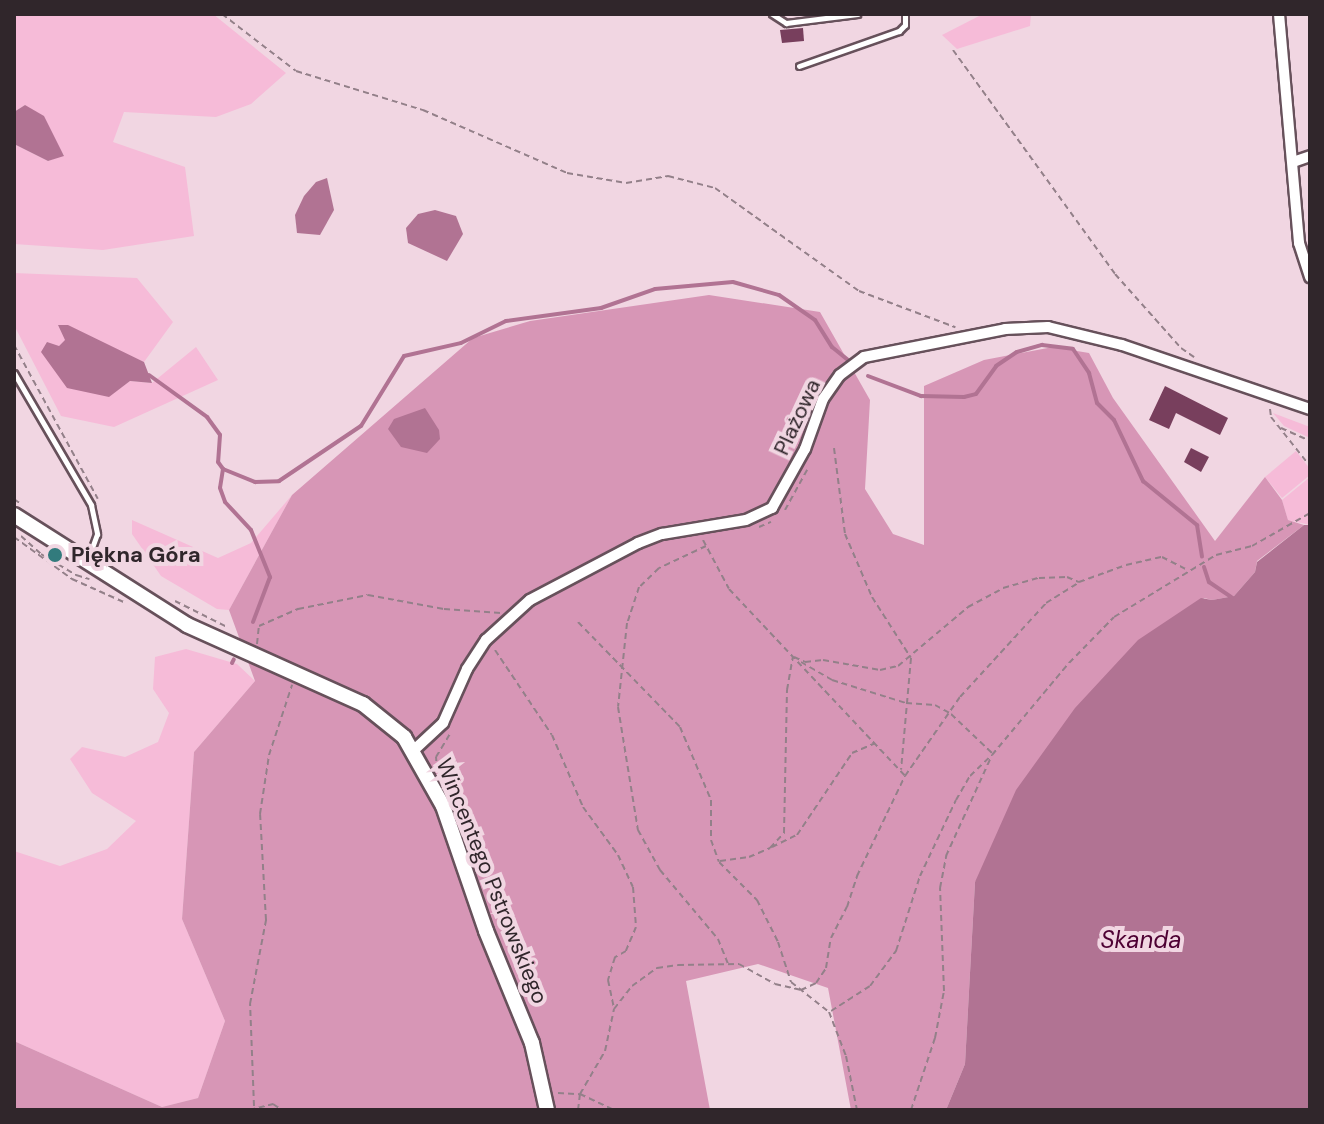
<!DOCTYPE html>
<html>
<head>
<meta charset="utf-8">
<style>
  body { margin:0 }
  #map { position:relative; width:1324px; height:1124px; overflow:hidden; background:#f1d6e2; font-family:"DM Sans",sans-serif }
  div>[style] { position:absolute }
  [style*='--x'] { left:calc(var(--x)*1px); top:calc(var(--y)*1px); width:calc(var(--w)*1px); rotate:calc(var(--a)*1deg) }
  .green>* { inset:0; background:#f6bbd8 }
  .forest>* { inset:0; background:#d796b6 }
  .water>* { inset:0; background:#b17393 }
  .stream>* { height:4px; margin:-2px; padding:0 2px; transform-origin:2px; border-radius:2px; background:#b17393 }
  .building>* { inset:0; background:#783f5d }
  .path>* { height:2px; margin-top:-1px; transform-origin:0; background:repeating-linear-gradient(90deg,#938089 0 6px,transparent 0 10px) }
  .roads { filter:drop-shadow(2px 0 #67515b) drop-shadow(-2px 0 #67515b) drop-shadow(0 2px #67515b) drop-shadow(0 -2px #67515b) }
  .lane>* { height:5px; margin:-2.5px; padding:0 2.5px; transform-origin:2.5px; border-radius:2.5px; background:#fff }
  .street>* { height:10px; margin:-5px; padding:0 5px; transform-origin:5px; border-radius:5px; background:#fff }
  .secondary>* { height:14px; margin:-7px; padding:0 7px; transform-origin:7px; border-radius:7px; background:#fff }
  .dots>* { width:22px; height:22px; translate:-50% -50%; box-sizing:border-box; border:4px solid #f1d6e2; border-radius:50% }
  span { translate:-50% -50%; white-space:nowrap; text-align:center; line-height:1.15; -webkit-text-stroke:8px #f1d6e2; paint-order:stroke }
  .street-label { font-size:22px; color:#30262b }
  .poi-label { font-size:22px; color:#30262b; font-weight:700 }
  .left { translate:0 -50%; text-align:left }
  .water-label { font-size:24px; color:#4e0033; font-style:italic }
  .frame { position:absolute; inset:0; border:16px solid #30262b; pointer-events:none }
</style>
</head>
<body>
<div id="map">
  <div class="green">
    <div style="clip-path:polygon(14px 14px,213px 14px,286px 73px,251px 104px,216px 117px,124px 112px,113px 142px,185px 167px,194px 236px,103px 250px,14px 244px,14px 144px,48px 161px,64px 155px,25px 105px,14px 112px)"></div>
    <div style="clip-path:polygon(983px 14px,1031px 14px,1030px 26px,957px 49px,942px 35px)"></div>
    <div style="clip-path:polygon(14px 273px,137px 278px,173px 322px,144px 362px,58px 325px,66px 340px,59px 346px,109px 396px,130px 381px,152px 383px,196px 347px,218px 380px,114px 427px,61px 416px,14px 325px)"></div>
    <div style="clip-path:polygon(1273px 413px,1310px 427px,1310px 438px,1284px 426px)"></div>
    <div style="clip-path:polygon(1296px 451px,1310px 469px,1310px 475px,1282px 498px,1265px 477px)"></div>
    <div style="clip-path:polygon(1310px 477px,1310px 525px,1288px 520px,1282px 500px)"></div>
    <div style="clip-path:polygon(292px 495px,229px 610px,217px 609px,161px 576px,132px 534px,132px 520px,218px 558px,251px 543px)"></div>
    <div style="clip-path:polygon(186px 649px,237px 664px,255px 681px,194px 752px,182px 919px,225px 1021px,198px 1098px,162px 1107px,14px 1041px,14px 851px,60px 866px,107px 849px,136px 821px,92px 793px,70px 759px,82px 747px,125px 757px,158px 742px,169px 713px,153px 689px,155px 657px)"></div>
  </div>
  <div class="forest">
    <div style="clip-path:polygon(709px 295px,820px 312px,870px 400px,865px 489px,893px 534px,924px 545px,924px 386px,984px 360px,1053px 347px,1089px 353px,1113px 398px,1215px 541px,1265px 477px,1282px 500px,1288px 520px,1304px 525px,1257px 561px,1255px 572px,1234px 596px,1212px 600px,1204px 598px,975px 882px,965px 1064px,946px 1110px,851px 1110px,828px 988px,758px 964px,686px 981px,710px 1110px,14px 1110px,14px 1041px,162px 1107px,198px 1098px,225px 1021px,182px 919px,194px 752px,255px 681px,229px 610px,292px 495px,473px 338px,530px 321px)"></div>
  </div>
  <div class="water">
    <div style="clip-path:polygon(25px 105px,44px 116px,64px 156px,48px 161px,14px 144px,14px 112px)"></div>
    <div style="clip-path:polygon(327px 178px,334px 210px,320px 235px,297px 233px,295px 215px,304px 196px,316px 182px)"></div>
    <div style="clip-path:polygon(435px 210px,456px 216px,463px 234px,447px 261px,408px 243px,406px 228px,418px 214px)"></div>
    <div style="clip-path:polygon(58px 325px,68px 325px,144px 362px,152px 383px,130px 381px,109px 397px,67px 388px,41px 352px,47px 342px,59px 346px,65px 340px)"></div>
    <div style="clip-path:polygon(425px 408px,439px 430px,440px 439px,427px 453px,401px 447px,388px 429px,394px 419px)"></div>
    <div style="clip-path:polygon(1304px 525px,1310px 525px,1310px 1110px,946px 1110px,965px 1064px,975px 882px,1016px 790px,1075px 708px,1138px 640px,1201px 598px,1212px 600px,1234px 596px,1255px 572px,1257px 562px)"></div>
  </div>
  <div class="stream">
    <div style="--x:149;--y:375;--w:72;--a:35.9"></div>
    <div style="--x:207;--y:417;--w:22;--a:54"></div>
    <div style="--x:220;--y:435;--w:27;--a:94"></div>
    <div style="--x:218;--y:462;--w:9;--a:54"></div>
    <div style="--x:223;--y:469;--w:35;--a:22"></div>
    <div style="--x:255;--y:482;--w:24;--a:-2"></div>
    <div style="--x:279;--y:481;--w:99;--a:-33.9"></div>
    <div style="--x:361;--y:426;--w:82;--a:-58.4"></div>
    <div style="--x:404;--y:356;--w:58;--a:-12.8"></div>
    <div style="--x:461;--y:343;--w:50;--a:-26.1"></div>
    <div style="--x:506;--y:321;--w:96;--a:-7.8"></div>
    <div style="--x:601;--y:308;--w:57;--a:-19.4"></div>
    <div style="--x:655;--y:289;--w:78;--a:-5.1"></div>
    <div style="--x:733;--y:282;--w:48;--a:15.8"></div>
    <div style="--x:779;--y:295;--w:44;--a:34.8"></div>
    <div style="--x:815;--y:320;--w:32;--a:58"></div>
    <div style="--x:832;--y:347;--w:26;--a:39"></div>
    <div style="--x:868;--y:376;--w:57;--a:20.7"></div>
    <div style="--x:921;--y:396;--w:43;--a:1.3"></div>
    <div style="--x:964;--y:397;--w:12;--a:-14"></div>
    <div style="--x:976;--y:394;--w:34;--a:-54"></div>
    <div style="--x:996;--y:366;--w:25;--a:-34"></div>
    <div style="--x:1017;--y:352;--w:26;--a:-16"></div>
    <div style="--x:1042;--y:345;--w:31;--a:7"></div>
    <div style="--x:1073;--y:349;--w:29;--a:56"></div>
    <div style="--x:1089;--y:373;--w:31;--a:75"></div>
    <div style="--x:1097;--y:403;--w:24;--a:45"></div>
    <div style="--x:1114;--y:420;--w:68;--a:64.6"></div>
    <div style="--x:1143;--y:481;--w:70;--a:39.2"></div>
    <div style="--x:1197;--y:525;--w:32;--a:81"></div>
    <div style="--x:223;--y:469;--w:19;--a:99"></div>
    <div style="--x:220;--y:488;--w:15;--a:70"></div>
    <div style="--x:225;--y:502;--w:38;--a:47"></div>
    <div style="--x:251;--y:530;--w:51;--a:68"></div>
    <div style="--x:270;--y:577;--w:48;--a:110.7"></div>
    <div style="--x:1204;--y:567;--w:16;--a:72"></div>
    <div style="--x:1209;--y:582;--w:27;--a:34"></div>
    <div style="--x:232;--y:663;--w:4;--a:-63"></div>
  </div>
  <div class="building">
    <div style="clip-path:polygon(803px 28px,804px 41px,782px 43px,780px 30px)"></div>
    <div style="clip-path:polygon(1165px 386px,1228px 418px,1220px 435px,1176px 413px,1169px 429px,1149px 420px)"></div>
    <div style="clip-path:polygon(1191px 448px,1209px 457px,1201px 472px,1184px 462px)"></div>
  </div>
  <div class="path">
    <div style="--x:222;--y:14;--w:93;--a:37.6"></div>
    <div style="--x:296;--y:71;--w:133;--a:17.1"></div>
    <div style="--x:423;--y:110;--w:157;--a:23.6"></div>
    <div style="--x:567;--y:173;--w:60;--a:9.6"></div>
    <div style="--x:626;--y:183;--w:43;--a:-9.5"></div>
    <div style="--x:668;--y:176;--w:49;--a:14.3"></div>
    <div style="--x:715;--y:188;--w:177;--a:35.6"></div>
    <div style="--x:859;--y:291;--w:103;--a:20.6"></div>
    <div style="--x:953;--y:50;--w:276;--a:54.1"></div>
    <div style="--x:1115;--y:274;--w:99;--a:48.3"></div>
    <div style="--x:1181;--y:348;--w:16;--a:35"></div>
    <div style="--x:14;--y:345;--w:175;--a:61.4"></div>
    <div style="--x:1270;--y:409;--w:8;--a:83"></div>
    <div style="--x:1271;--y:417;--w:63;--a:51.5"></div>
    <div style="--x:1281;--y:428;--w:32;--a:24"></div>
    <div style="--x:834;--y:448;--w:87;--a:82.7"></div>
    <div style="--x:845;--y:534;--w:69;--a:66.8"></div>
    <div style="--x:872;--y:597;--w:72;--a:57.4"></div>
    <div style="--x:911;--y:658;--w:112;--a:95.1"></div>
    <div style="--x:14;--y:499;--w:9;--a:36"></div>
    <div style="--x:785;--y:510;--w:46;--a:-61.2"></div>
    <div style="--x:759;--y:527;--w:13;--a:-23"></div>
    <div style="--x:21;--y:536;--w:27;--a:42"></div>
    <div style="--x:41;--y:554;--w:41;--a:31"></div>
    <div style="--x:76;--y:575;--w:14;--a:17"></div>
    <div style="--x:14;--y:537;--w:72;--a:35.9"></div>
    <div style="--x:72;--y:579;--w:59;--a:24"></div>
    <div style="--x:703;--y:540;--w:55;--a:62"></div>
    <div style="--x:729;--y:589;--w:257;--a:46.7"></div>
    <div style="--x:706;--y:546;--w:52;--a:154.9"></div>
    <div style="--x:659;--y:568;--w:28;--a:136"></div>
    <div style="--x:639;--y:587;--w:38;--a:108"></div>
    <div style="--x:627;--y:623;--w:84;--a:96.1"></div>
    <div style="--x:618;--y:707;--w:125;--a:80.8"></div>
    <div style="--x:638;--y:830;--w:46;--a:61.2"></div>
    <div style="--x:660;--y:870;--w:90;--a:50"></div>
    <div style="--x:718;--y:939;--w:27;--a:68"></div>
    <div style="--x:175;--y:601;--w:58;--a:26.6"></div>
    <div style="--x:578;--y:622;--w:146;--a:45.8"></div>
    <div style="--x:680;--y:727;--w:79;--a:67"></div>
    <div style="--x:711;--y:800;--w:40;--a:90"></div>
    <div style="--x:711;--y:840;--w:23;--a:70"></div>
    <div style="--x:719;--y:862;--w:54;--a:45"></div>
    <div style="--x:757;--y:900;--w:47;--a:63.4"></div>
    <div style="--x:778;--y:942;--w:42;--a:72"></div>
    <div style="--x:791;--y:982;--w:48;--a:38.3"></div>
    <div style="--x:829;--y:1012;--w:47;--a:68.9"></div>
    <div style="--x:846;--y:1056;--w:55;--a:78.5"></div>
    <div style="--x:257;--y:644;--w:18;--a:-84"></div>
    <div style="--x:259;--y:626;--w:43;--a:-23.6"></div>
    <div style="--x:298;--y:609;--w:71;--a:-11.3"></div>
    <div style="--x:368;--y:595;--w:77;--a:10.4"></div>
    <div style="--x:444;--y:609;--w:57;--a:4"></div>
    <div style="--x:495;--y:650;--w:102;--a:56.2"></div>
    <div style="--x:552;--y:735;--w:78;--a:66.7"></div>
    <div style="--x:583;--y:807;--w:59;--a:53.9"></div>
    <div style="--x:618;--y:855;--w:35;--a:65"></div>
    <div style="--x:633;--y:887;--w:40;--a:85.7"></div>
    <div style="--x:636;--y:927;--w:26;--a:113"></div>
    <div style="--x:626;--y:951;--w:13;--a:151"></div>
    <div style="--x:615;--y:957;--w:24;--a:107"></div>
    <div style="--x:608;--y:980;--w:29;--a:78"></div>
    <div style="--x:794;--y:657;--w:12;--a:24"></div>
    <div style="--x:805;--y:662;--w:18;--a:-6"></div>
    <div style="--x:823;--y:660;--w:58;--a:10"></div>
    <div style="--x:880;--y:670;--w:18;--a:-13"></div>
    <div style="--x:898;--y:666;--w:92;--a:-40.1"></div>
    <div style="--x:968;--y:607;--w:40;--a:-28"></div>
    <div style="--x:1003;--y:588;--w:37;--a:-16"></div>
    <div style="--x:1039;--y:578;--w:28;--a:-2"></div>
    <div style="--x:1067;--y:577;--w:13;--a:23"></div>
    <div style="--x:801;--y:662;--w:36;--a:30"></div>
    <div style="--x:832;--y:680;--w:77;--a:17.3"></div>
    <div style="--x:906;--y:703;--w:29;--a:4"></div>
    <div style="--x:935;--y:705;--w:18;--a:29"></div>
    <div style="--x:951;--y:714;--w:57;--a:43.6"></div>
    <div style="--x:437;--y:771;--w:14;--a:-94"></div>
    <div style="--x:436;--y:757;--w:29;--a:-59"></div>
    <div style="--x:772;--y:847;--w:28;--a:-26"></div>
    <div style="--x:797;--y:835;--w:99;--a:-56.1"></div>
    <div style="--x:852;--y:753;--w:25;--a:-23"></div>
    <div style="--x:720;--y:861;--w:29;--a:-8"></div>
    <div style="--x:749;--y:857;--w:23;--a:-23"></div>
    <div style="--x:770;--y:848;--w:21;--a:-47"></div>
    <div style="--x:784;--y:833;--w:143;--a:-88.8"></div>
    <div style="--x:787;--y:690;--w:34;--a:-80"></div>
    <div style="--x:831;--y:1011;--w:46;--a:-32.7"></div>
    <div style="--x:870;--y:986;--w:44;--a:-53.4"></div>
    <div style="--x:896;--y:951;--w:79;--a:-72.3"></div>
    <div style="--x:920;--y:876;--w:84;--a:-64.7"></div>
    <div style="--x:956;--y:800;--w:28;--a:-60"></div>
    <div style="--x:970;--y:776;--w:29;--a:-44"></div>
    <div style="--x:558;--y:1093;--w:22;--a:3"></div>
    <div style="--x:580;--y:1094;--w:38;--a:25"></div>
    <div style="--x:254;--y:1106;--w:102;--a:-92.2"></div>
    <div style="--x:250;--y:1004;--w:86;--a:-79.2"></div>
    <div style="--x:266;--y:920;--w:106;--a:-93.2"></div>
    <div style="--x:260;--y:814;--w:60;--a:-81.3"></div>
    <div style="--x:269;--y:755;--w:74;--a:-71.8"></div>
    <div style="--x:249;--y:1110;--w:25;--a:-14"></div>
    <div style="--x:273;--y:1104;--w:11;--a:34"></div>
    <div style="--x:578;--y:1110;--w:16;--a:-83"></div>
    <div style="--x:580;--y:1094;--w:50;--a:-59.8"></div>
    <div style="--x:605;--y:1051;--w:43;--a:-77.9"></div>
    <div style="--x:614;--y:1009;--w:29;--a:-52"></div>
    <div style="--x:632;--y:986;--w:31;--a:-36"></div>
    <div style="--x:657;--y:968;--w:21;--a:-8"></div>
    <div style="--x:678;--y:965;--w:61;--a:-0.9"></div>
    <div style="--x:739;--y:964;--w:41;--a:29.1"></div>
    <div style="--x:775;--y:984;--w:27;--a:13"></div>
    <div style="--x:801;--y:990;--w:17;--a:-25"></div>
    <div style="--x:816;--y:983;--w:18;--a:-56"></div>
    <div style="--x:826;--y:968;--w:30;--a:-81"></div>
    <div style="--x:831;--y:938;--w:35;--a:-63"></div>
    <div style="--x:847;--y:907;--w:33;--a:-72"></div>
    <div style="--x:857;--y:876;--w:111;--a:-64.4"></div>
    <div style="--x:905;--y:776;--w:96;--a:-55.2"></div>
    <div style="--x:960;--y:697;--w:127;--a:-47.5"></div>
    <div style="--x:1046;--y:603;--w:39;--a:-32"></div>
    <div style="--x:1079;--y:582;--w:50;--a:-19.9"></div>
    <div style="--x:1126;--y:565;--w:37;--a:-13"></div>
    <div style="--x:1162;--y:557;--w:29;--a:27"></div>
    <div style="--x:911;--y:1110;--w:76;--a:-71.6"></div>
    <div style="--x:935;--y:1038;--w:48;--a:-79.2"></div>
    <div style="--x:944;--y:991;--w:103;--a:-92.2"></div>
    <div style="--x:940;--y:888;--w:33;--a:-79"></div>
    <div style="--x:946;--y:856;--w:111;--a:-65.5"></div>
    <div style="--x:992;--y:755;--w:120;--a:-50.1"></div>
    <div style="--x:1069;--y:663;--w:64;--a:-45.6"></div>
    <div style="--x:1114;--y:617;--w:119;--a:-31.3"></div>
    <div style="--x:1216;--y:555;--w:37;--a:-14"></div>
    <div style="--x:1252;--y:546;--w:67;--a:-29.6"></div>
  </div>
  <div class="roads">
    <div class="lane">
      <div style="--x:772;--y:14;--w:17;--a:33"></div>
      <div style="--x:786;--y:23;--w:72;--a:-7.2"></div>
      <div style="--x:799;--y:66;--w:106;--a:-19.3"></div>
      <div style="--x:899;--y:31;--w:8;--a:-45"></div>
      <div style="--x:905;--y:25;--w:11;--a:-90"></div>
      <div style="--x:14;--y:373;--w:153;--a:59.7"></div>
      <div style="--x:91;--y:505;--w:30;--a:78"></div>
      <div style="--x:97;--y:534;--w:29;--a:110"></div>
    </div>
    <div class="street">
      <div style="--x:1279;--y:14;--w:230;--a:85"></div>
      <div style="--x:1299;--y:243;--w:36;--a:72"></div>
      <div style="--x:1293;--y:162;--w:18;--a:-19"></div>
      <div style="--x:414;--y:750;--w:40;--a:-43"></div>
      <div style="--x:443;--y:723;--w:59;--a:-66"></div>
      <div style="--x:467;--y:669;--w:35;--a:-57"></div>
      <div style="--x:486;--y:640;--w:59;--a:-42.3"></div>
      <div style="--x:530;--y:600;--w:122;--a:-27.8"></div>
      <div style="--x:638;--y:543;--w:26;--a:-21"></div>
      <div style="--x:662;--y:534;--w:85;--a:-9.5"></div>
      <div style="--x:746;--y:520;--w:29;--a:-25"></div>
      <div style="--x:772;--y:508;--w:68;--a:-60.8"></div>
      <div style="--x:805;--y:449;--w:53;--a:-70.2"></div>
      <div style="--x:823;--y:399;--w:29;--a:-55"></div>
      <div style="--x:840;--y:375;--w:30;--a:-37"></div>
      <div style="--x:864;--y:357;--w:144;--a:-11.2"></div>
      <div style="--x:1005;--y:329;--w:43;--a:-2.7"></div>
      <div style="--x:1048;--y:327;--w:76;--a:13.7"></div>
      <div style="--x:1122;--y:345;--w:199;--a:18.8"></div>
    </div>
    <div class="secondary">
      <div style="--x:14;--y:515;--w:205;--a:32.4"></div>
      <div style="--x:187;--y:625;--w:193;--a:24.2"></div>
      <div style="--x:363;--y:704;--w:53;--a:38.8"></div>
      <div style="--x:404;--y:737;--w:79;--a:60.5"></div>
      <div style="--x:443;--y:806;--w:132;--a:71"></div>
      <div style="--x:486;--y:931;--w:121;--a:67.7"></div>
      <div style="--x:532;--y:1043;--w:69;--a:77.4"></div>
    </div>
  </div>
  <div class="dots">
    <div style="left:55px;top:555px;background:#327b7d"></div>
  </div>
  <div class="street-label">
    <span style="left:797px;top:417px;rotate:-65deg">Plażowa</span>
    <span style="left:492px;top:881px;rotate:68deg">Wincentego Pstrowskiego</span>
  </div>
  <div class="poi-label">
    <span class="left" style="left:71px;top:555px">Piękna Góra</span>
  </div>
  <div class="water-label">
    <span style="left:1141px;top:940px">Skanda</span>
  </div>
  <div class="frame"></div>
</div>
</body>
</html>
